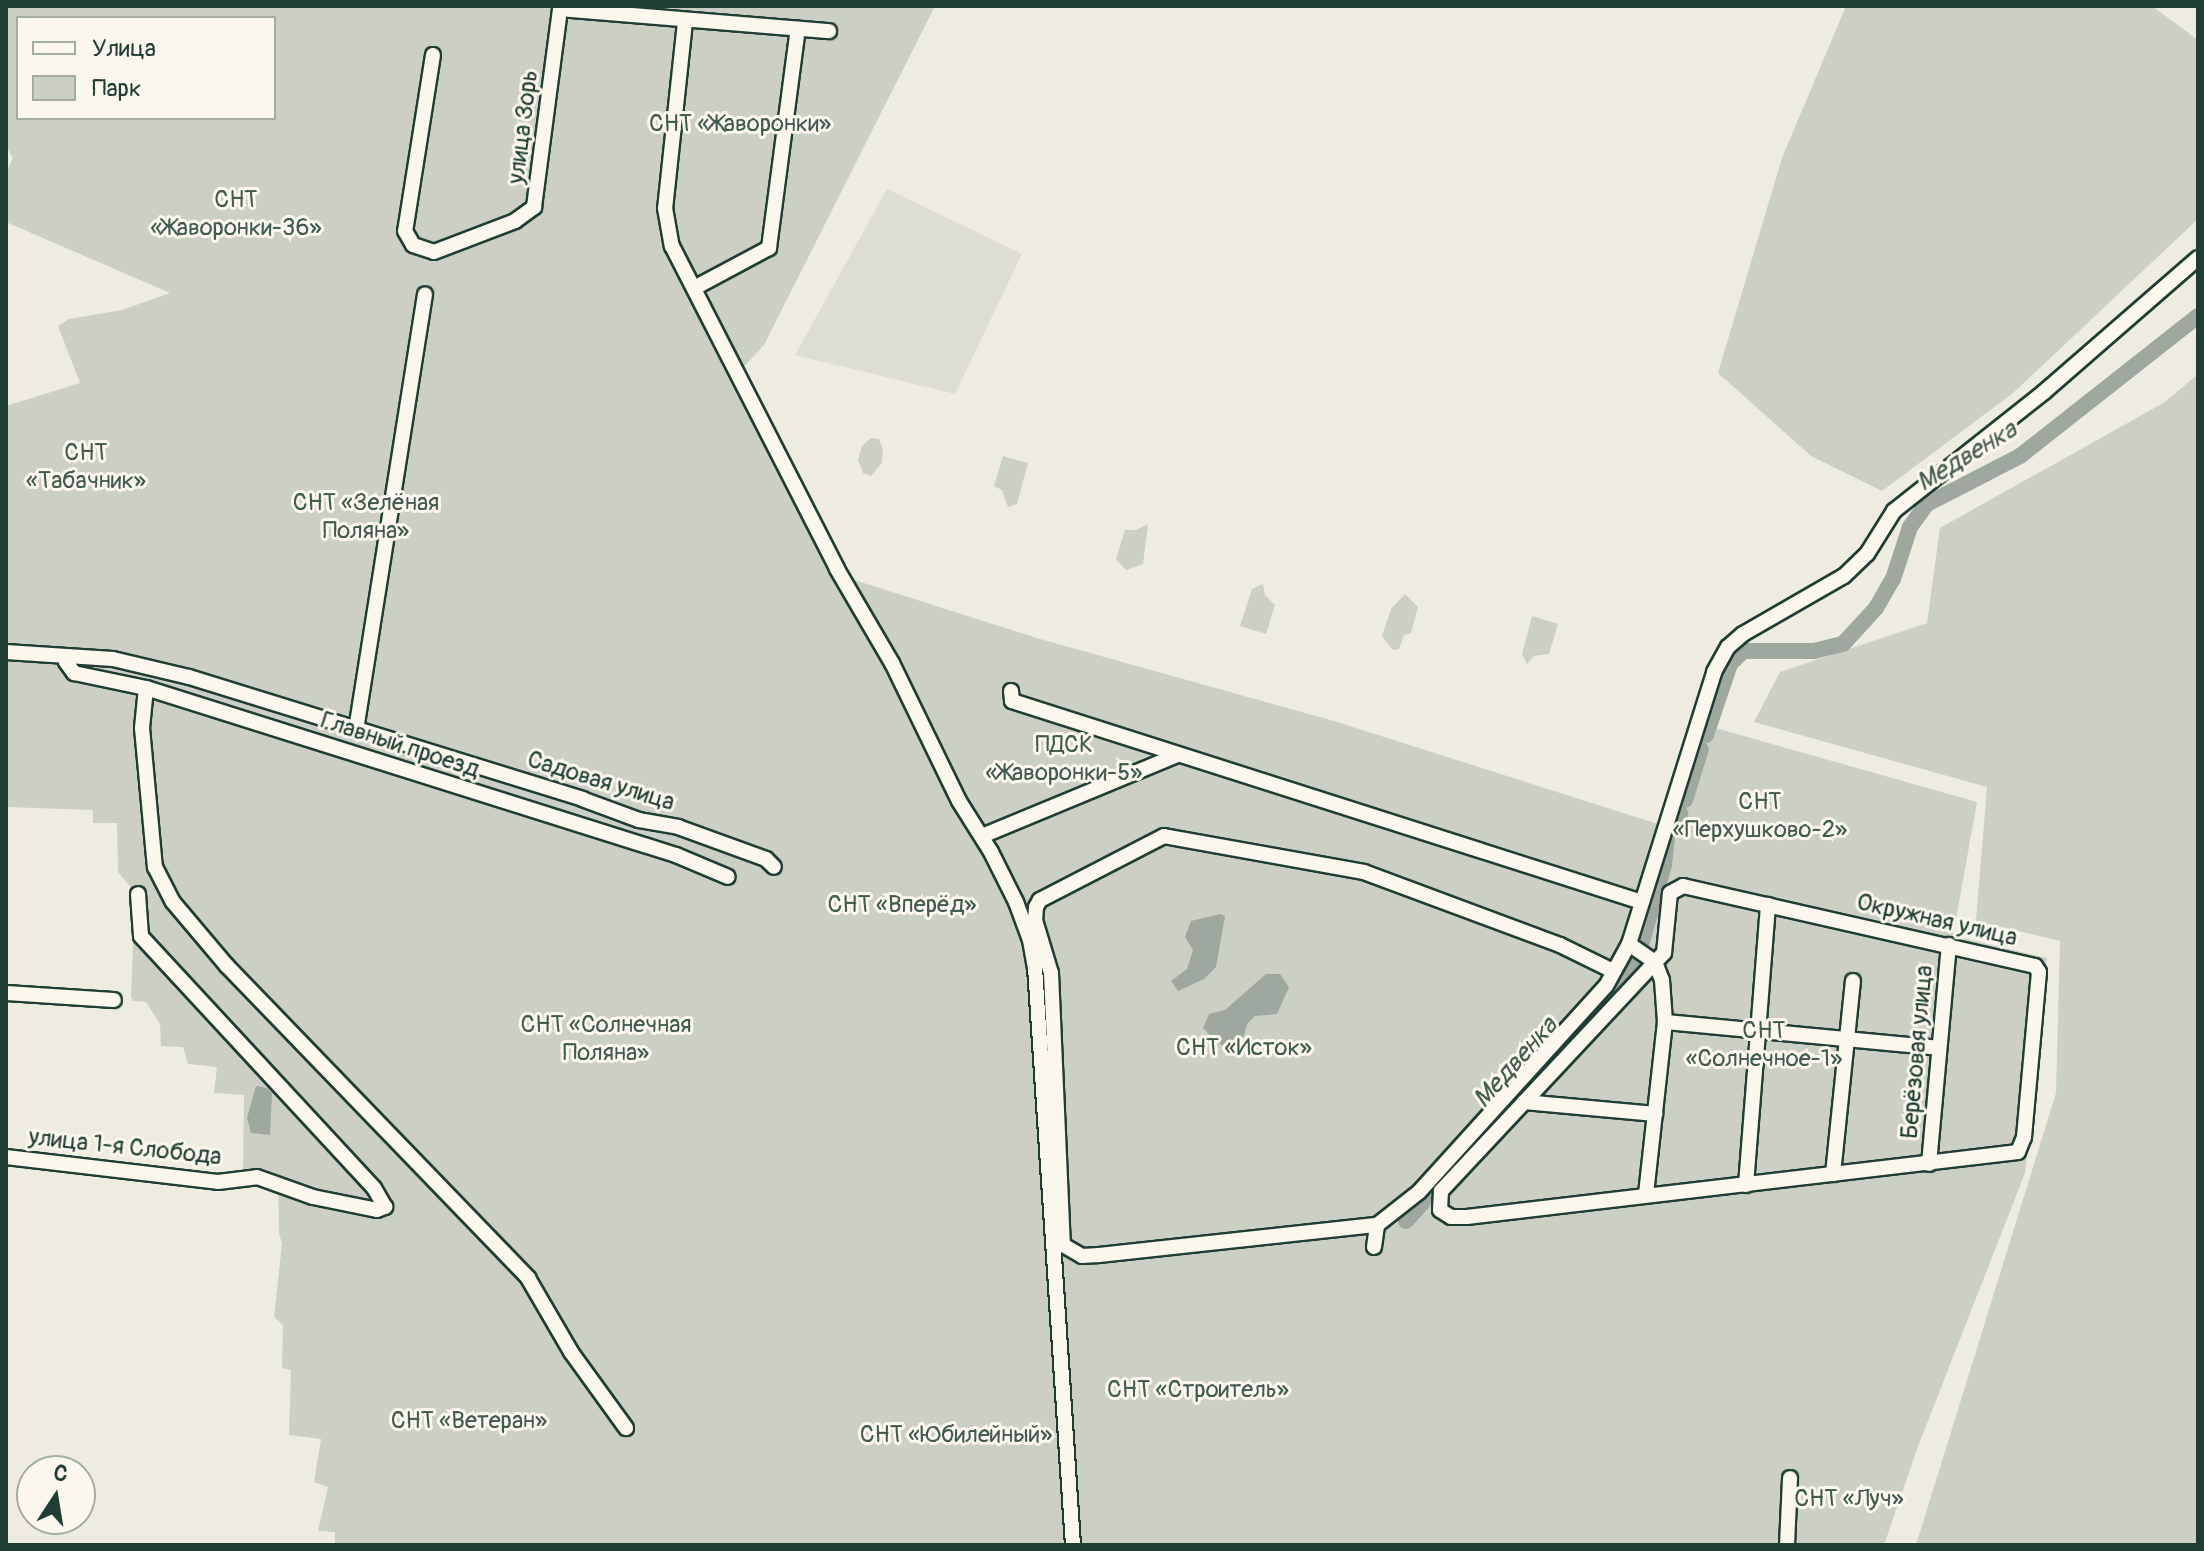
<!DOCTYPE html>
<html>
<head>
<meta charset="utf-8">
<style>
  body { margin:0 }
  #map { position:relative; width:2204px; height:1551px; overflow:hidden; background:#eeece1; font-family:Pangolin,sans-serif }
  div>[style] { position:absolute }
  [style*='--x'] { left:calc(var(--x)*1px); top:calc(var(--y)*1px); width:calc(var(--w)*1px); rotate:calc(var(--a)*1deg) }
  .built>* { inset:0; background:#ddddd2 }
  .green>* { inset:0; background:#cbcfc4 }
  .water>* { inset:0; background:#9fa89f }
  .river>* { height:16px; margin:-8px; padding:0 8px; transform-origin:8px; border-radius:8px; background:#9fa89f }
  .roads { filter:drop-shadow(2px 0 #1f3d34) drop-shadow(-2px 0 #1f3d34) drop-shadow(0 2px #1f3d34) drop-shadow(0 -2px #1f3d34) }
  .minor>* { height:14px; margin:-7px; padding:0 7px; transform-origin:7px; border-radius:7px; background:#fbf7ec }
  span { translate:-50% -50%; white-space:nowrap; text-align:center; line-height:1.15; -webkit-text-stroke:6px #fbf7ec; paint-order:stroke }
  .park-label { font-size:24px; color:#415a51 }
  .street-label { font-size:24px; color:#1f3d34 }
  .water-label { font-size:26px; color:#455d54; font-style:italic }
  .frame { position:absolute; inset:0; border:8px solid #1f3d34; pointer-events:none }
  .legend { position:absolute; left:16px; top:16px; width:260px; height:104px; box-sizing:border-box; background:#fbf7ec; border:2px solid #a3ada2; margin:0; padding:10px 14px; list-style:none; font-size:24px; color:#1f3d34 }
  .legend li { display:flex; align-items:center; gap:16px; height:40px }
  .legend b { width:40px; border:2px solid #a3ada2 }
  .north { position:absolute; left:16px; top:1455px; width:80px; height:80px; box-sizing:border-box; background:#fbf7ec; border:2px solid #a3ada2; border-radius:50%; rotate:12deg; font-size:22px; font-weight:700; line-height:32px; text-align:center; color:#1f3d34 }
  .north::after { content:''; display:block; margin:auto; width:28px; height:36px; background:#1f3d34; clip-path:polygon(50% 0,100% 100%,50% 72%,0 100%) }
</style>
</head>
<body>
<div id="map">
  <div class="built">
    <div style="clip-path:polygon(887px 189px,1022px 254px,955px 394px,795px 355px)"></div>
  </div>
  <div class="green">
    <div style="clip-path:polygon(evenodd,6px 6px,935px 6px,764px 345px,740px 371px,845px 577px,1040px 639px,1334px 721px,1677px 830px,1712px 727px,1977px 802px,1953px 936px,2047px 958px,2025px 1173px,1917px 1449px,1884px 1545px,335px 1545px,335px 1532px,318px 1531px,328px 1487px,314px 1482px,321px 1439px,289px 1435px,291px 1370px,282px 1368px,283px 1325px,274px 1317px,282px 1244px,279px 1233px,278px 1185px,243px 1177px,244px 1095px,214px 1093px,217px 1067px,188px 1064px,183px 1047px,161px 1046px,160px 1024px,146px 1002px,133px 1001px,131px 997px,135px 892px,118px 872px,117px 823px,93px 823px,93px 810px,6px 807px,6px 661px,60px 664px,73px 661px,6px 646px,6px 406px,80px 383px,58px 326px,69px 319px,122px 310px,170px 293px,6px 222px,6px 173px,13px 158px,6px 146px,6px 6px,18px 18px,274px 18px,274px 118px,18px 118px,18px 18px)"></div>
    <div style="clip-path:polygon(1846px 6px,2152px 6px,2198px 40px,2198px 219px,2013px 393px,1882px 491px,1811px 456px,1718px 373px,1782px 158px)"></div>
    <div style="clip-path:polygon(2198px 374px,2198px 1545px,1916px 1545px,2056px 1093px,2060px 941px,1976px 921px,1987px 787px,1754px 722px,1780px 672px,1927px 623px,1940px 528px,2165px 402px)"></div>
    <div style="clip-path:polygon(871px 438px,879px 439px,883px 450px,882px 463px,871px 476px,863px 473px,858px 460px,862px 446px)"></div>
    <div style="clip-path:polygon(1003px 456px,1028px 463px,1017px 504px,1008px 507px,1002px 490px,994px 486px)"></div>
    <div style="clip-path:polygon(1148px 524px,1143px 564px,1126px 570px,1116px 559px,1125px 530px,1136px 530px)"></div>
    <div style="clip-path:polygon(1263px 584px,1265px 595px,1275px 605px,1266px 634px,1240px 626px,1252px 589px)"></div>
    <div style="clip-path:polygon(1405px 594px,1418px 607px,1411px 633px,1404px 635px,1399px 649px,1393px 650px,1382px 636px,1391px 609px)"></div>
    <div style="clip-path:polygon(1532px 616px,1558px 624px,1549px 654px,1534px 656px,1527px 664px,1522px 654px)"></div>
  </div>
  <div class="water">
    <div style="clip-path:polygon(1220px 914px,1225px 916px,1216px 967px,1204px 979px,1178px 991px,1171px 981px,1187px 969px,1193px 950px,1185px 937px,1191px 921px)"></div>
    <div style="clip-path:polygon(1266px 974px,1280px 974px,1289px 987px,1277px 1014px,1255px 1016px,1247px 1024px,1244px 1036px,1234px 1044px,1225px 1047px,1214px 1040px,1203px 1028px,1209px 1014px,1225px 1010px)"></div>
    <div style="clip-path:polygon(256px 1086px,267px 1088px,272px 1093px,270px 1135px,251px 1133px,247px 1118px)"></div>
  </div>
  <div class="river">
    <div style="--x:1706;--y:735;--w:75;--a:-71.3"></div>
    <div style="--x:1730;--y:664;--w:18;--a:-45"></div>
    <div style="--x:1743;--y:651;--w:71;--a:0"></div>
    <div style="--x:1814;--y:651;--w:30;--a:-14"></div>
    <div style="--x:1843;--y:644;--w:49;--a:-47.5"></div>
    <div style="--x:1876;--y:608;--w:34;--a:-60"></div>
    <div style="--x:1893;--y:579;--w:55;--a:-71.9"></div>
    <div style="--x:1910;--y:527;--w:29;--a:-54"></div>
    <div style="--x:1927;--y:504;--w:105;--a:-27.3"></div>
    <div style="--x:2020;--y:456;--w:226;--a:-38.2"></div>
    <div style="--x:1685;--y:800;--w:53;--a:-72.6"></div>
    <div style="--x:1641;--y:945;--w:83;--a:-74"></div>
    <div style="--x:1664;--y:865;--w:29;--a:-84"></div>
    <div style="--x:1667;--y:836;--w:26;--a:-59"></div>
    <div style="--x:1427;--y:1196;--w:277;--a:-47.6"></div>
    <div style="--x:1614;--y:991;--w:39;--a:-54"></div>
    <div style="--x:1406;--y:1221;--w:25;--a:-48"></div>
  </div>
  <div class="roads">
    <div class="minor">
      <div style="--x:685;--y:22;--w:187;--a:96.1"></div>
      <div style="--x:665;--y:208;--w:39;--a:80"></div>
      <div style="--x:672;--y:246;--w:363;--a:62.9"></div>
      <div style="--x:837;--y:569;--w:109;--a:59.7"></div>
      <div style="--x:892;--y:663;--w:153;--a:64.1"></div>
      <div style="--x:959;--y:801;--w:60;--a:57.9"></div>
      <div style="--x:991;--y:852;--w:56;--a:63.4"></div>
      <div style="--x:1016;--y:902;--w:40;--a:69.8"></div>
      <div style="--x:1030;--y:940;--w:27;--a:80"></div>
      <div style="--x:1035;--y:967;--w:579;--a:86.24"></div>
      <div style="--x:433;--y:55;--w:178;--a:99"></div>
      <div style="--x:405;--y:231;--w:16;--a:60"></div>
      <div style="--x:413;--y:245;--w:22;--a:18"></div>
      <div style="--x:434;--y:252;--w:87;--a:-20.9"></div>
      <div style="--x:515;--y:221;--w:24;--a:-36"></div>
      <div style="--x:534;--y:207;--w:200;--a:-82.5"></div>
      <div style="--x:560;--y:9;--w:270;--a:4.7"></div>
      <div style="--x:696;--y:287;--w:83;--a:-28.1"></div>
      <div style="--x:769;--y:248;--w:221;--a:-82.5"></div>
      <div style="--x:6;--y:652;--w:107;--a:3.7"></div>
      <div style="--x:113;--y:659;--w:78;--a:13.3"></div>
      <div style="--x:189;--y:677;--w:412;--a:17.2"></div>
      <div style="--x:582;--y:799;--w:61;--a:20.2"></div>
      <div style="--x:639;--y:820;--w:40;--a:10"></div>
      <div style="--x:678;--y:827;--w:94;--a:20"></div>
      <div style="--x:766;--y:859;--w:11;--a:45"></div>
      <div style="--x:67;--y:656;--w:6;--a:99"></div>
      <div style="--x:66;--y:662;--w:14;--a:54"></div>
      <div style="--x:74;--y:673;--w:74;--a:11.8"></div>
      <div style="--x:146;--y:688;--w:556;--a:17.49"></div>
      <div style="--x:676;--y:855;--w:56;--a:22.9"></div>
      <div style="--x:146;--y:688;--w:40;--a:95.7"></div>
      <div style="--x:142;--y:728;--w:140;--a:84.7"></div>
      <div style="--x:155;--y:867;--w:39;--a:63"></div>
      <div style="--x:173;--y:902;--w:84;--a:49.8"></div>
      <div style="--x:227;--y:966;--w:434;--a:46"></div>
      <div style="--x:528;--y:1278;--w:86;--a:59.8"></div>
      <div style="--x:571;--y:1352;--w:94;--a:54.1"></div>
      <div style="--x:1011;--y:691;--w:10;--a:84"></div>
      <div style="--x:1012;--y:701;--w:661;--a:17.7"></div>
      <div style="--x:356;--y:730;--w:441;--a:-81"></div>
      <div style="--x:982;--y:836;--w:212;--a:-22.5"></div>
      <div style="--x:1683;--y:886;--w:361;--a:12.8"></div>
      <div style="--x:2035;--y:966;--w:7;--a:56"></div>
      <div style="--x:2039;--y:972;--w:166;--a:95.2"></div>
      <div style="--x:2024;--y:1137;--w:16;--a:112"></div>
      <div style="--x:2018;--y:1152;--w:555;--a:173.27"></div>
      <div style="--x:1467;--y:1217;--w:16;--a:180"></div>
      <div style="--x:1451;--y:1217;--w:13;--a:-148"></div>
      <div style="--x:1440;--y:1210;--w:19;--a:-87"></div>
      <div style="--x:1441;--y:1191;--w:326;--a:-46.9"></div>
      <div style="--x:1664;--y:953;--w:60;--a:-84.3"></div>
      <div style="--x:1670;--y:893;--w:15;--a:-28"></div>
      <div style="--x:1629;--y:944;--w:32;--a:35"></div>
      <div style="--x:1655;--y:962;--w:19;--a:69"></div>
      <div style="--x:1662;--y:980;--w:42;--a:85.9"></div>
      <div style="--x:1665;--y:1022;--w:173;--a:96.3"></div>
      <div style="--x:1613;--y:971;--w:59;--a:-153.9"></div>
      <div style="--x:1560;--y:945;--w:209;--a:-159.6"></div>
      <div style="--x:1364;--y:872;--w:203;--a:-169.8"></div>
      <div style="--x:1164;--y:836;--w:140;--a:152.7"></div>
      <div style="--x:1040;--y:900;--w:8;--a:120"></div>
      <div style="--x:1036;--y:907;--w:13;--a:94"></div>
      <div style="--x:1035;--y:920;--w:55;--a:73.2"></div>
      <div style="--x:1051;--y:973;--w:272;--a:87.5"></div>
      <div style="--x:1063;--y:1245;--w:22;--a:30"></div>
      <div style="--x:1082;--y:1256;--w:17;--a:-3"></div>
      <div style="--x:1099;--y:1255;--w:280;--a:-6.2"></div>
      <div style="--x:1377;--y:1225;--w:53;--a:-38.2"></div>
      <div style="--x:1419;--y:1192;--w:278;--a:-47.8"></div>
      <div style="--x:1606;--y:986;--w:48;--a:-61.3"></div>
      <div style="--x:1629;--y:944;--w:285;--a:-72.6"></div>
      <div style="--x:1714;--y:672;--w:29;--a:-61"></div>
      <div style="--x:1728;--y:647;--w:20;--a:-41"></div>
      <div style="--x:1743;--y:634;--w:116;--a:-29.9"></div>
      <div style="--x:1844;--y:576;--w:32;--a:-44"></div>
      <div style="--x:1867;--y:554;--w:51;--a:-57.9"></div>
      <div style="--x:1894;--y:511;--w:191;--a:-38.4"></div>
      <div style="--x:2044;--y:392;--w:204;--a:-41"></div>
      <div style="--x:6;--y:993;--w:108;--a:3.7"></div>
      <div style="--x:1665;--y:1022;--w:275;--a:5.4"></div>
      <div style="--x:1524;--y:1102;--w:132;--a:5.2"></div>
      <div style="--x:6;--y:1157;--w:213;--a:6.7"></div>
      <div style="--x:218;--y:1182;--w:39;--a:-7"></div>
      <div style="--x:257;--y:1177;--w:59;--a:19.7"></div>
      <div style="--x:313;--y:1197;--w:65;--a:11.5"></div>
      <div style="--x:377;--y:1210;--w:9;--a:-21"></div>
      <div style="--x:385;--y:1207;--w:22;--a:-120"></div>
      <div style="--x:374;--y:1188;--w:343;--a:-132.8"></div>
      <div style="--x:141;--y:936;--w:42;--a:-94.1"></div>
      <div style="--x:1929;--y:1164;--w:220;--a:-84.8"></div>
      <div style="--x:1833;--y:1174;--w:194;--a:-84.1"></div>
      <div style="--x:1746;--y:1185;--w:281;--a:-85.5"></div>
      <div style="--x:1374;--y:1247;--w:22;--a:-82"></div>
      <div style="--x:1787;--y:1545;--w:67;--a:-87.4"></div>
    </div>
  </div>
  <div class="park-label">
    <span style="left:740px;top:124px">СНТ «Жаворонки»</span>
    <span style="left:236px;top:214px">СНТ<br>«Жаворонки-36»</span>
    <span style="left:86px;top:467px">СНТ<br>«Табачник»</span>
    <span style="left:366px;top:517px">СНТ «Зелёная<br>Поляна»</span>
    <span style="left:1064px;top:759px">ПДСК<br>«Жаворонки-5»</span>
    <span style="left:1760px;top:816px">СНТ<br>«Перхушково-2»</span>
    <span style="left:902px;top:905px">СНТ «Вперёд»</span>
    <span style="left:606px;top:1039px">СНТ «Солнечная<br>Поляна»</span>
    <span style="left:1764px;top:1045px">СНТ<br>«Солнечное-1»</span>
    <span style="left:1244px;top:1048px">СНТ «Исток»</span>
    <span style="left:1198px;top:1390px">СНТ «Строитель»</span>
    <span style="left:469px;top:1421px">СНТ «Ветеран»</span>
    <span style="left:956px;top:1435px">СНТ «Юбилейный»</span>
    <span style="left:1849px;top:1499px">СНТ «Луч»</span>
  </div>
  <div class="street-label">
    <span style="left:523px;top:127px;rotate:-83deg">улица Зорь</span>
    <span style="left:400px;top:745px;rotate:18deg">Главный проезд</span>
    <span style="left:601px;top:781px;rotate:17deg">Садовая улица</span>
    <span style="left:1937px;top:920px;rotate:13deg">Окружная улица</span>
    <span style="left:1917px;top:1052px;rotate:-85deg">Берёзовая улица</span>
    <span style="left:125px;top:1147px;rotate:6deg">улица 1-я Слобода</span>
  </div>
  <div class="water-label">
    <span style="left:1967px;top:457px;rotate:-31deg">Медвенка</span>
    <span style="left:1516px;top:1063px;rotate:-48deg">Медвенка</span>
  </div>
  <div class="frame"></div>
  <ul class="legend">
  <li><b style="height:10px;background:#fbf7ec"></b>Улица</li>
  <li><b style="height:22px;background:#cbcfc4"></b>Парк</li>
  </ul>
  <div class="north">С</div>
</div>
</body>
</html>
